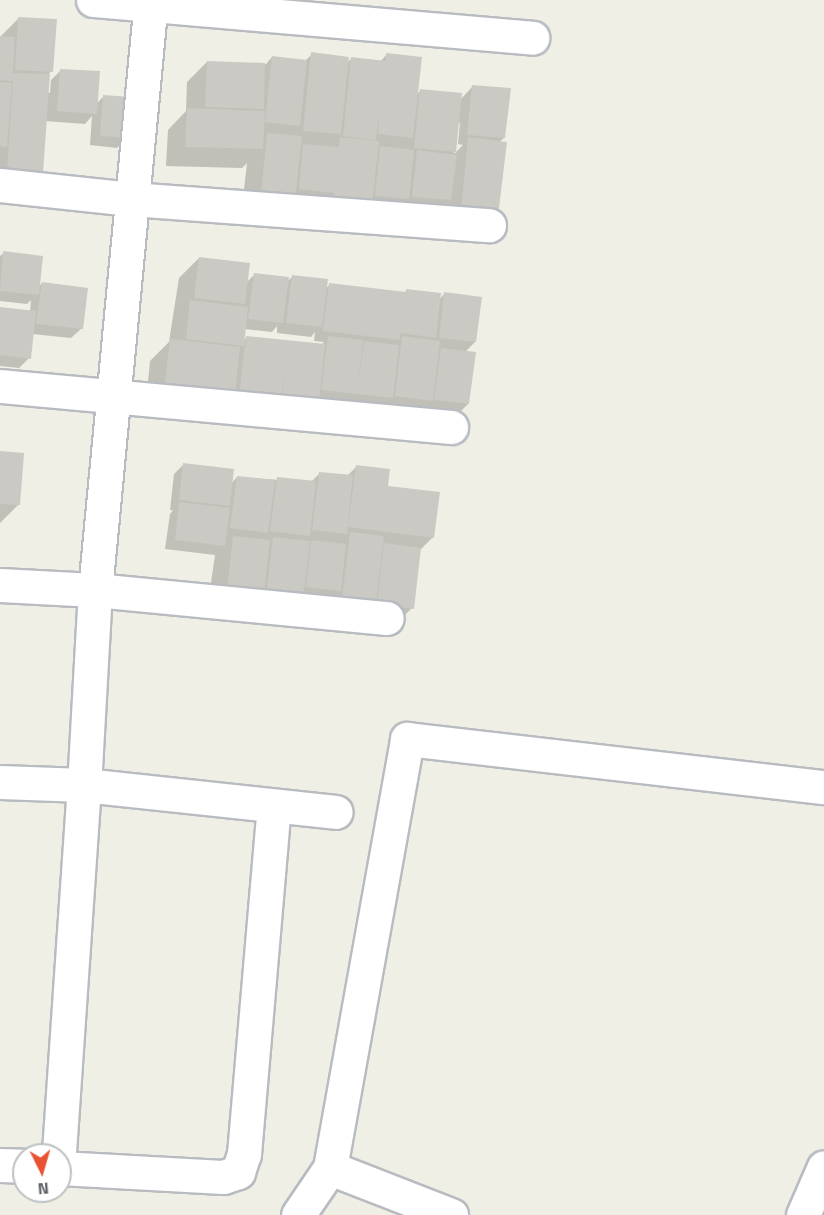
<!DOCTYPE html>
<html>
<head>
<meta charset="utf-8">
<style>
  body { margin:0 }
  #map { position:relative; width:824px; height:1215px; overflow:hidden; background:#f0efe6; font-family:"Titillium Web",sans-serif }
  div>[style] { position:absolute }
  [style*='--x'] { left:calc(var(--x)*1px); top:calc(var(--y)*1px); width:calc(var(--w)*1px); rotate:calc(var(--a)*1deg) }
  .shadow>* { inset:0; background:#0003 }
  .building>* { inset:0; background:#cbc9c3 }
  .roads { filter:drop-shadow(2px 0 #b8bbc0) drop-shadow(-2px 0 #b8bbc0) drop-shadow(0 2px #b8bbc0) drop-shadow(0 -2px #b8bbc0) }
  .minor>* { height:33px; margin:-16.5px; padding:0 16.5px; transform-origin:16.5px; border-radius:16.5px; background:#fff }
  span { translate:-50% -50%; white-space:nowrap; text-align:center; line-height:1.15; -webkit-text-stroke:4.5px #fff; paint-order:stroke }
  .north { position:absolute; left:12px; top:1143px; width:60px; height:60px; box-sizing:border-box; background:#fff; border:2px solid #bec0c2; border-radius:50%; rotate:175deg; font-size:16px; font-weight:700; line-height:24px; text-align:center; color:#5d6166 }
  .north::after { content:''; display:block; margin:auto; width:21px; height:27px; background:#e95232; clip-path:polygon(50% 0,100% 100%,50% 72%,0 100%) }
</style>
</head>
<body>
<div id="map">
  <div class="shadow">
    <div style="clip-path:polygon(19px 18px,51px 71px,48px 75px,47px 92px,50px 93px,51px 80px,61px 70px,96px 104px,103px 97px,127px 137px,117px 148px,90px 145px,92px 116px,85px 124px,45px 121px,0 191px,0 37px)"></div>
    <div style="clip-path:polygon(evenodd,312px 54px,346px 64px,351px 59px,380px 62px,387px 54px,416px 95px,420px 91px,460px 100px,473px 86px,504px 138px,499px 142px,497px 215px,442px 232px,444px 205px,440px 210px,369px 214px,349px 234px,313px 229px,316px 202px,293px 208px,273px 228px,240px 225px,247px 163px,242px 168px,166px 166px,168px 130px,186px 111px,187px 82px,207px 62px,266px 64px,272px 57px,305px 61px,312px 54px,457px 122px,460px 123px,458px 144px,463px 145px,454px 154px,457px 122px)"></div>
    <div style="clip-path:polygon(4px 253px,38px 288px,42px 283px,82px 328px,71px 338px,32px 334px,29px 358px,19px 368px,0 366px,0 311px,30px 312px,31px 300px,27px 304px,0 301px,0 256px)"></div>
    <div style="clip-path:polygon(evenodd,199px 258px,246px 283px,254px 275px,287px 282px,292px 277px,325px 289px,330px 285px,403px 294px,407px 290px,439px 300px,444px 294px,475px 342px,464px 353px,468px 404px,458px 414px,425px 410px,426px 406px,411px 420px,316px 411px,296px 431px,219px 424px,220px 412px,145px 413px,150px 361px,169px 342px,179px 278px,199px 258px,277px 326px,277px 333px,311px 337px,315px 332px,314px 341px,324px 342px,321px 346px,247px 337px,243px 342px,244px 329px,272px 332px,277px 326px)"></div>
    <div style="clip-path:polygon(0 452px,19px 504px,0 523px)"></div>
    <div style="clip-path:polygon(184px 464px,231px 484px,237px 477px,311px 482px,319px 474px,347px 476px,356px 467px,386px 487px,433px 537px,419px 551px,412px 608px,392px 628px,300px 607px,280px 627px,246px 623px,246px 616px,241px 621px,206px 617px,215px 555px,165px 549px,170px 514px,173px 510px,170px 510px,174px 474px)"></div>
  </div>
  <div class="building">
    <div style="clip-path:polygon(18px 17px,57px 19px,53px 72px,15px 70px)"></div>
    <div style="clip-path:polygon(0 36px,15px 37px,13px 73px,50px 74px,43px 173px,7px 171px,13px 81px,0 80px)"></div>
    <div style="clip-path:polygon(311px 52px,349px 57px,341px 134px,303px 131px)"></div>
    <div style="clip-path:polygon(386px 53px,422px 57px,413px 138px,378px 134px,379px 113px,376px 140px,343px 136px,351px 57px,386px 61px)"></div>
    <div style="clip-path:polygon(272px 56px,307px 60px,300px 126px,265px 122px)"></div>
    <div style="clip-path:polygon(207px 61px,265px 63px,264px 109px,205px 107px)"></div>
    <div style="clip-path:polygon(60px 69px,100px 71px,97px 114px,57px 111px)"></div>
    <div style="clip-path:polygon(0 82px,12px 83px,7px 147px,0 146px)"></div>
    <div style="clip-path:polygon(472px 85px,511px 88px,505px 138px,467px 135px)"></div>
    <div style="clip-path:polygon(420px 89px,462px 93px,456px 152px,414px 148px)"></div>
    <div style="clip-path:polygon(103px 95px,131px 97px,128px 138px,100px 136px)"></div>
    <div style="clip-path:polygon(187px 108px,265px 111px,263px 149px,185px 147px)"></div>
    <div style="clip-path:polygon(267px 133px,302px 136px,294px 208px,260px 205px)"></div>
    <div style="clip-path:polygon(340px 137px,379px 141px,371px 214px,332px 210px,334px 193px,299px 189px,303px 144px,339px 147px)"></div>
    <div style="clip-path:polygon(468px 137px,507px 142px,498px 216px,461px 212px)"></div>
    <div style="clip-path:polygon(380px 146px,414px 150px,409px 199px,375px 196px)"></div>
    <div style="clip-path:polygon(417px 150px,457px 155px,451px 200px,412px 197px)"></div>
    <div style="clip-path:polygon(3px 251px,43px 256px,39px 295px,0 291px)"></div>
    <div style="clip-path:polygon(199px 257px,250px 263px,245px 304px,194px 298px)"></div>
    <div style="clip-path:polygon(254px 273px,289px 277px,283px 323px,248px 319px)"></div>
    <div style="clip-path:polygon(292px 275px,328px 279px,322px 327px,286px 323px)"></div>
    <div style="clip-path:polygon(42px 282px,88px 288px,83px 329px,36px 324px)"></div>
    <div style="clip-path:polygon(329px 283px,406px 292px,406px 289px,441px 293px,436px 338px,400px 333px,400px 340px,323px 331px)"></div>
    <div style="clip-path:polygon(444px 292px,482px 297px,476px 342px,439px 338px)"></div>
    <div style="clip-path:polygon(190px 300px,248px 307px,244px 346px,186px 339px)"></div>
    <div style="clip-path:polygon(0 307px,36px 311px,31px 359px,0 355px)"></div>
    <div style="clip-path:polygon(246px 336px,325px 344px,318px 412px,281px 408px,285px 370px,280px 409px,238px 404px)"></div>
    <div style="clip-path:polygon(328px 336px,363px 340px,358px 387px,364px 341px,399px 345px,393px 398px,321px 390px)"></div>
    <div style="clip-path:polygon(402px 336px,440px 341px,433px 401px,395px 396px)"></div>
    <div style="clip-path:polygon(170px 339px,240px 347px,234px 401px,164px 393px)"></div>
    <div style="clip-path:polygon(441px 348px,476px 352px,469px 404px,434px 400px)"></div>
    <div style="clip-path:polygon(0 451px,24px 453px,20px 505px,0 504px)"></div>
    <div style="clip-path:polygon(183px 463px,234px 469px,230px 506px,179px 500px)"></div>
    <div style="clip-path:polygon(356px 465px,390px 469px,388px 486px,440px 492px,434px 538px,348px 527px)"></div>
    <div style="clip-path:polygon(319px 472px,353px 475px,347px 534px,312px 530px)"></div>
    <div style="clip-path:polygon(237px 476px,275px 480px,268px 533px,230px 528px)"></div>
    <div style="clip-path:polygon(277px 477px,316px 481px,310px 536px,270px 531px)"></div>
    <div style="clip-path:polygon(179px 502px,230px 508px,225px 546px,175px 540px)"></div>
    <div style="clip-path:polygon(350px 532px,384px 536px,375px 612px,341px 608px)"></div>
    <div style="clip-path:polygon(233px 536px,270px 540px,263px 602px,226px 598px)"></div>
    <div style="clip-path:polygon(273px 537px,310px 541px,302px 608px,265px 604px)"></div>
    <div style="clip-path:polygon(311px 540px,346px 544px,341px 591px,306px 587px)"></div>
    <div style="clip-path:polygon(384px 543px,421px 548px,414px 609px,377px 604px)"></div>
  </div>
  <div class="roads">
    <div class="minor">
      <div style="--x:93;--y:0;--w:441;--a:4.9"></div>
      <div style="--x:151;--y:0;--w:593;--a:95.42"></div>
      <div style="--x:95;--y:590;--w:195;--a:93.2"></div>
      <div style="--x:84;--y:785;--w:253;--a:6.1"></div>
      <div style="--x:0;--y:185;--w:132;--a:6.1"></div>
      <div style="--x:131;--y:199;--w:359;--a:4.2"></div>
      <div style="--x:0;--y:386;--w:453;--a:5.2"></div>
      <div style="--x:0;--y:585;--w:95;--a:3"></div>
      <div style="--x:95;--y:590;--w:293;--a:5.5"></div>
      <div style="--x:0;--y:782;--w:84;--a:2"></div>
      <div style="--x:84;--y:785;--w:371;--a:93.9"></div>
      <div style="--x:0;--y:1165;--w:24;--a:2"></div>
      <div style="--x:60;--y:1168;--w:163;--a:3.2"></div>
      <div style="--x:223;--y:1177;--w:16;--a:-18"></div>
      <div style="--x:238;--y:1172;--w:19;--a:-72"></div>
      <div style="--x:244;--y:1154;--w:348;--a:-85.1"></div>
      <div style="--x:330;--y:1168;--w:130;--a:21.2"></div>
      <div style="--x:298;--y:1215;--w:57;--a:-55.8"></div>
      <div style="--x:330;--y:1168;--w:436;--a:-79.8"></div>
      <div style="--x:407;--y:739;--w:420;--a:6.6"></div>
      <div style="--x:803;--y:1215;--w:52;--a:-66.4"></div>
    </div>
  </div>
  <div class="north">N</div>
</div>
</body>
</html>
